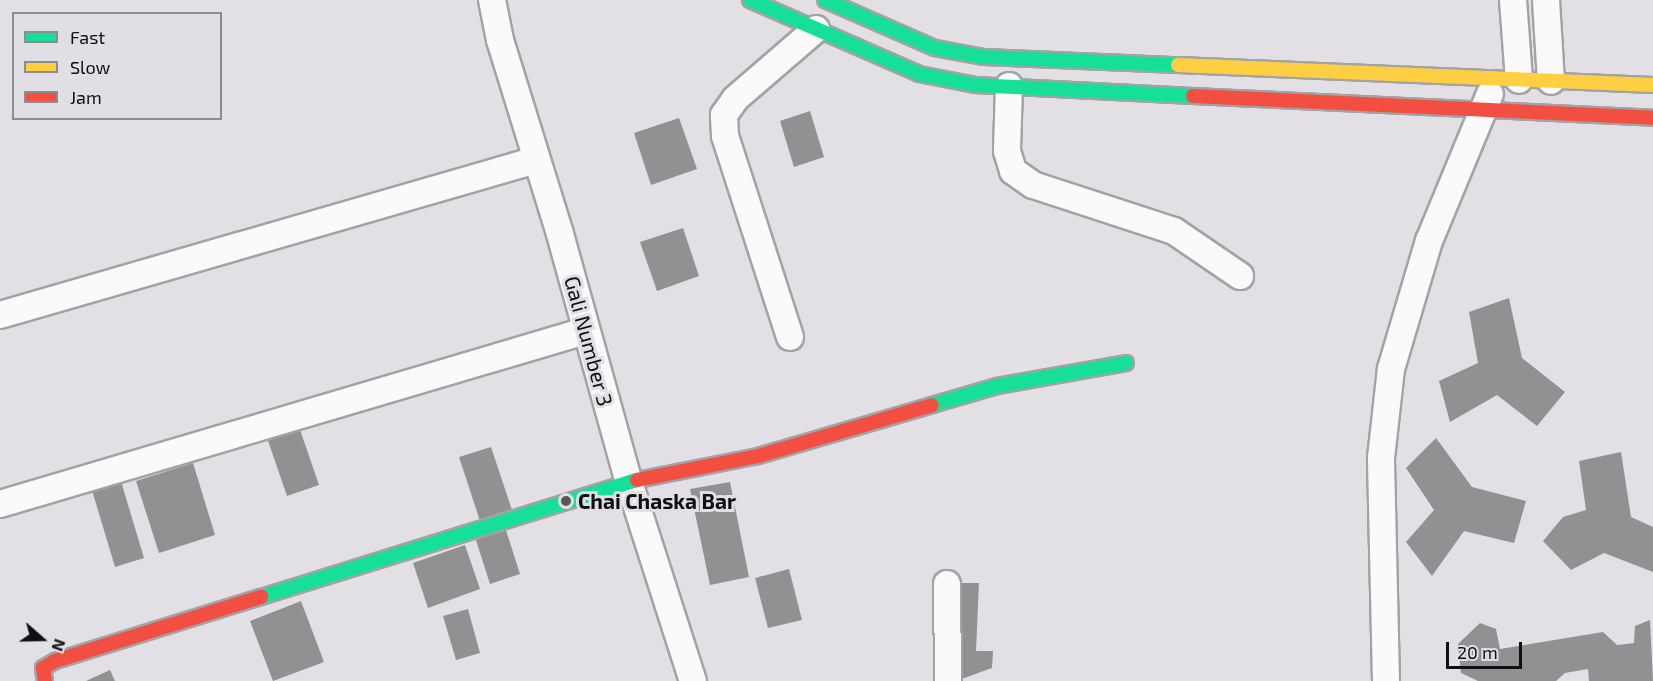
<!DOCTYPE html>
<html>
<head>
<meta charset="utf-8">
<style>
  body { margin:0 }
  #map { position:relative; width:1653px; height:681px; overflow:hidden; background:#e2e0e5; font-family:"Exo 2",sans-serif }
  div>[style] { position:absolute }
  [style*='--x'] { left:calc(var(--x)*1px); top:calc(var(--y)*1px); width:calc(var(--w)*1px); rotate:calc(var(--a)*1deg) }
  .building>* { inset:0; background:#919093 }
  .roads { filter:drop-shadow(2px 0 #a3a2a5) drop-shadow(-2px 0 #a3a2a5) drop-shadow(0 2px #a3a2a5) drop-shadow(0 -2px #a3a2a5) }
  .street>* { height:26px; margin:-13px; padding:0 13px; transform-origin:13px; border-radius:13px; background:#fbfafb }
  .fast>* { height:14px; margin:-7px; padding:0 7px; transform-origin:7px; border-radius:7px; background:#16e098 }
  .slow>* { height:14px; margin:-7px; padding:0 7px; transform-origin:7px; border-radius:7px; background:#ffcf43 }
  .jam>* { height:14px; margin:-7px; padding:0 7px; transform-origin:7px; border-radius:7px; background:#f24e42 }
  .dots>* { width:16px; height:16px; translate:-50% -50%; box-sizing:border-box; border:3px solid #e1dfe6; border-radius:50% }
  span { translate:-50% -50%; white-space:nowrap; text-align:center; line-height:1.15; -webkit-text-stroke:6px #e1dfe6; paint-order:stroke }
  .street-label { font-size:21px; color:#100f11 }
  .poi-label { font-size:21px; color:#100f11; font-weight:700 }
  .left { translate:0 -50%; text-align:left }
  .legend { position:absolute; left:12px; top:12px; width:210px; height:108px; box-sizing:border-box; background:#e1dfe6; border:2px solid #8d8c91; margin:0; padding:8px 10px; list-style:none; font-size:18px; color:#100f11 }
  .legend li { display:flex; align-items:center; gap:12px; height:30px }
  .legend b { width:30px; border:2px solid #8d8c91 }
  .north { position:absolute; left:12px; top:609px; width:60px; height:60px; -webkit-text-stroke:4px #e1dfe6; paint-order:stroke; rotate:110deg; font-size:16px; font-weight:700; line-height:24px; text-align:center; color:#100f11 }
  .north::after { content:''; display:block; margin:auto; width:21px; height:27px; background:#100f11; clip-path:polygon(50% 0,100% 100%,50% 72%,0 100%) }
  .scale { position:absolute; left:1446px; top:642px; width:76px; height:27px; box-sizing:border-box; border:3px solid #100f11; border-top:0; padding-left:8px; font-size:18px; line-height:21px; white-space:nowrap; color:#100f11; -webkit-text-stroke:4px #e1dfe6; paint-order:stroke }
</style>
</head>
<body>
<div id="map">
  <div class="building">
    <div style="clip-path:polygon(810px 111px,824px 157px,794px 167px,780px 121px)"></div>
    <div style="clip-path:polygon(679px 118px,697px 169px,651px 185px,634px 133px)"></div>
    <div style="clip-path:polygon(683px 228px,699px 276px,657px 291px,640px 242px)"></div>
    <div style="clip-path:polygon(1509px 298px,1522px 358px,1565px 392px,1537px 426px,1497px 395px,1450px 422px,1439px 381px,1478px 363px,1469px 312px)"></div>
    <div style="clip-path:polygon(297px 421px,319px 485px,287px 496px,265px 432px)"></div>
    <div style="clip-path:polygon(1436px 438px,1472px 487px,1526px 501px,1514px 543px,1464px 531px,1432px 576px,1406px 542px,1434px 510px,1406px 468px)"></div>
    <div style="clip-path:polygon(491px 447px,512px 510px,480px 521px,459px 457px)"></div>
    <div style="clip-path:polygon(1621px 452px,1631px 517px,1653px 527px,1653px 572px,1604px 553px,1571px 570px,1543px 541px,1563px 517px,1586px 510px,1579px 461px)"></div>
    <div style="clip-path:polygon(193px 463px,215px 535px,159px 553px,136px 481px)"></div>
    <div style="clip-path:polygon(120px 478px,144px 558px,115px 567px,91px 487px)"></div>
    <div style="clip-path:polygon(730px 482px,749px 577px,710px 585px,690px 489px)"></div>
    <div style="clip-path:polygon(504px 524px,520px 574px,490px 584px,474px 534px)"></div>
    <div style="clip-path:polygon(465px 545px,480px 589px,428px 608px,413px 563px)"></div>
    <div style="clip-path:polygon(789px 569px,802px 620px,768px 628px,755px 578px)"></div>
    <div style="clip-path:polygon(956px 583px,979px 583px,976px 651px,993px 651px,992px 668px,956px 681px)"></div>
    <div style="clip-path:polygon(301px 601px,324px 662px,273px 681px,250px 621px)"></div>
    <div style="clip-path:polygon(468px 609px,480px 653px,456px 660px,443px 616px)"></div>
    <div style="clip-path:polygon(1650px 620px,1653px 681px,1589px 681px,1588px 669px,1565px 673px,1556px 681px,1478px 681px,1461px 673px,1458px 644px,1480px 623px,1496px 629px,1500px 649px,1603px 632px,1617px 645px,1634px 643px,1635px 626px)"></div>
    <div style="clip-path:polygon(110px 670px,115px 681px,86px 681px)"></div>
  </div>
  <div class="roads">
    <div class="street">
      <div style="--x:492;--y:0;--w:41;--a:78.7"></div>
      <div style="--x:500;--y:40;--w:203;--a:72.8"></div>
      <div style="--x:560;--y:234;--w:257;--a:74.5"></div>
      <div style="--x:629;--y:482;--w:209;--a:72.2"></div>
      <div style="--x:1513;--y:0;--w:80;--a:85.7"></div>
      <div style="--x:1546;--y:0;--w:81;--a:86.5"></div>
      <div style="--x:1009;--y:86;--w:65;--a:91.8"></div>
      <div style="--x:1007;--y:151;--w:21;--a:73"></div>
      <div style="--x:1013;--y:171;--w:24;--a:35"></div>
      <div style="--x:1033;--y:185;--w:148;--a:18.1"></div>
      <div style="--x:1174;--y:231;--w:80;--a:34.3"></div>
      <div style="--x:0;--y:315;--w:558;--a:-16.13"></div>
      <div style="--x:790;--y:337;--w:211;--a:-107.9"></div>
      <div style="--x:725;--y:136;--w:21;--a:-93"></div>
      <div style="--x:724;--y:115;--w:19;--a:-55"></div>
      <div style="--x:735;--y:99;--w:107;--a:-40.8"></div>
      <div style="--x:0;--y:504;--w:610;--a:-16.47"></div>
      <div style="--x:947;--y:584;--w:97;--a:89.4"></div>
      <div style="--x:1386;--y:681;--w:223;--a:-91.3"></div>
      <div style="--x:1381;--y:458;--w:90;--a:-83.6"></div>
      <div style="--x:1391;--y:369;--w:134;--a:-73.5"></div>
      <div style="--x:1429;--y:241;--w:159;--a:-67.5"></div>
    </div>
    <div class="fast">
      <div style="--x:750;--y:0;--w:184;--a:23.6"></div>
      <div style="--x:919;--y:74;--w:57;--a:11.1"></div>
      <div style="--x:975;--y:85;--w:218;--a:2.9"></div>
      <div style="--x:825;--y:0;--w:120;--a:23.6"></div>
      <div style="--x:935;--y:48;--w:50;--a:10.4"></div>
      <div style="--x:984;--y:57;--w:194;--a:2.4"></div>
      <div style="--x:932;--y:405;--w:68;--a:-16.3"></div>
      <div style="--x:997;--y:386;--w:131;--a:-10.1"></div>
      <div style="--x:261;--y:597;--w:394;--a:-17.3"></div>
    </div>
    <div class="slow">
      <div style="--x:1178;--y:65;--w:475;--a:2.4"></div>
    </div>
    <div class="jam">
      <div style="--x:1193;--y:96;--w:461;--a:2.7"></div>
      <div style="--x:637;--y:480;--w:123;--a:-11.2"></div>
      <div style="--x:758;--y:456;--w:181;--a:-16.3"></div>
      <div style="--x:45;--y:681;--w:13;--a:-99"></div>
      <div style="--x:43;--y:668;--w:14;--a:-30"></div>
      <div style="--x:55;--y:661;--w:216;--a:-17.3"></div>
    </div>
  </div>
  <div class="dots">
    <div style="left:566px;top:501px;background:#5a585b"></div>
  </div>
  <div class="street-label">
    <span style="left:589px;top:341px;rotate:75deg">Gali Number 3</span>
  </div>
  <div class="poi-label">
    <span class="left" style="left:578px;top:501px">Chai Chaska Bar</span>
  </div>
  <ul class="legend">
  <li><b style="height:8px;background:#16e098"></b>Fast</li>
  <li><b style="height:8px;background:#ffcf43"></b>Slow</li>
  <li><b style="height:8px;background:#f24e42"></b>Jam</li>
  </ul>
  <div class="north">N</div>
  <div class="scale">20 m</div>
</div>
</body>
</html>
